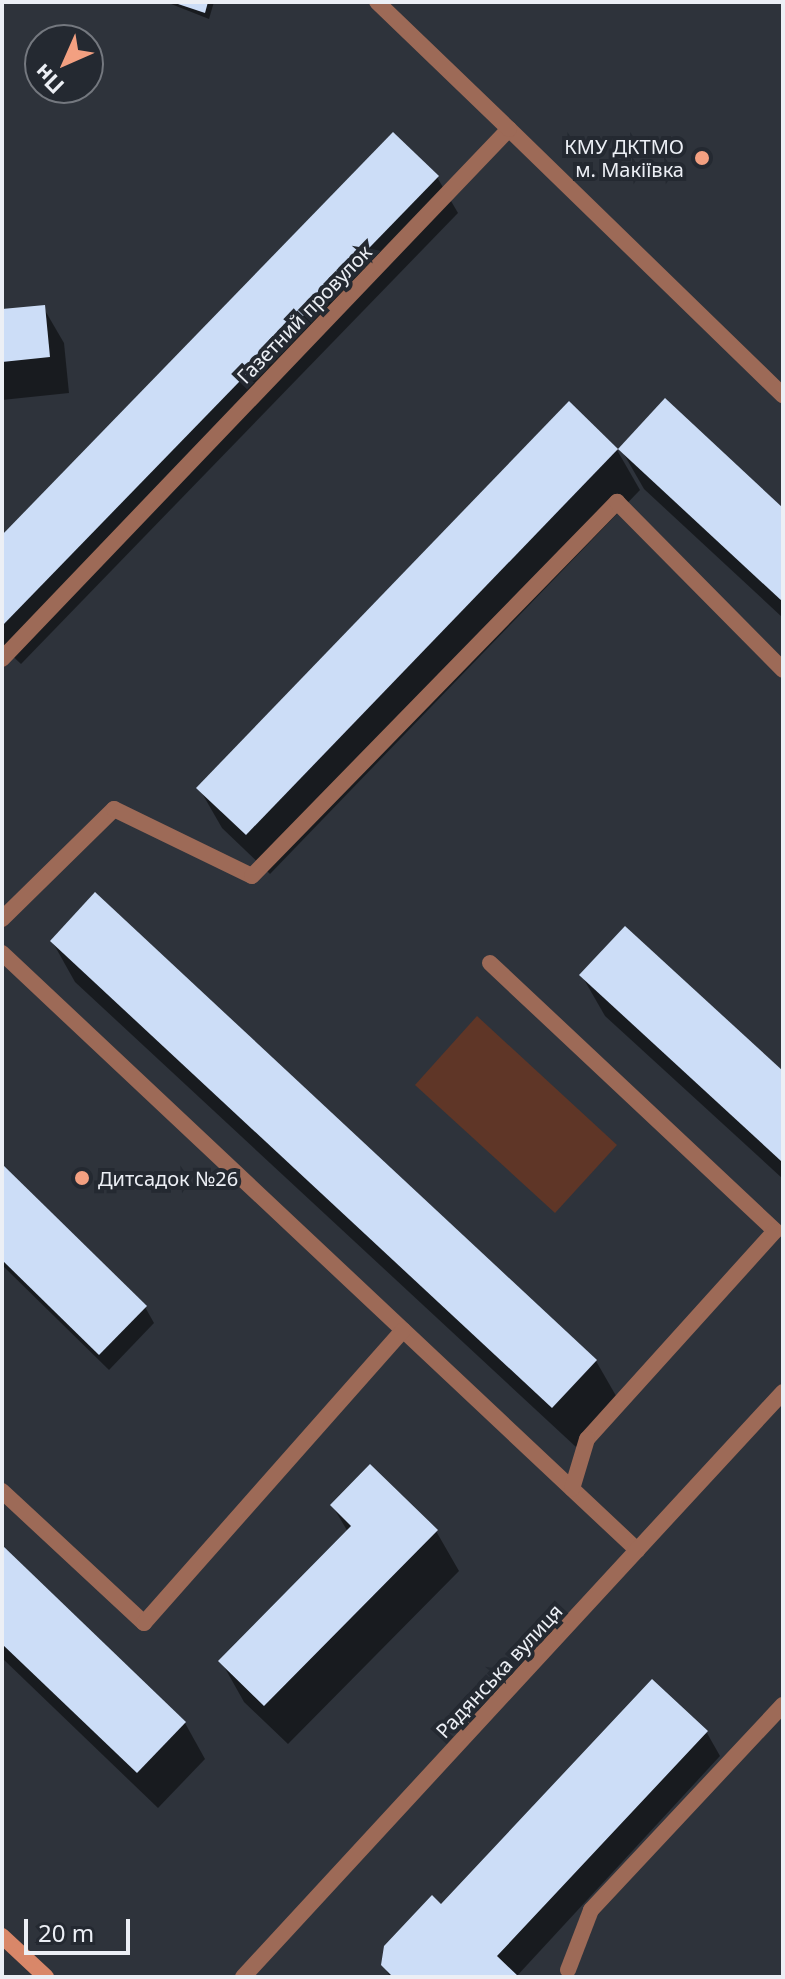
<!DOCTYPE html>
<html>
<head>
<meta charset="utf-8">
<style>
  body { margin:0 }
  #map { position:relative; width:785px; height:1979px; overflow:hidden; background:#2e333b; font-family:"Noto Sans",sans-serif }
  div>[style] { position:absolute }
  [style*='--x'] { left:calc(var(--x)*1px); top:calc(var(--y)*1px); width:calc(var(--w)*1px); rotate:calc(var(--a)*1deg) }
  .green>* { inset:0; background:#5f3627 }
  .shadow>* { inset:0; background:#0007 }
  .building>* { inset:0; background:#ccddf7 }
  .service>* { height:16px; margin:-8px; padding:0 8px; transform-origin:8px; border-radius:8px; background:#9d6a57 }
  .minor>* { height:16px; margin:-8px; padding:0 8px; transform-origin:8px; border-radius:8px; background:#9d6a57 }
  .secondary>* { height:16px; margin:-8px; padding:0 8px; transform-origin:8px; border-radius:8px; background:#d98769 }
  .dots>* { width:22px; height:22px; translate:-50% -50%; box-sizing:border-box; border:4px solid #242931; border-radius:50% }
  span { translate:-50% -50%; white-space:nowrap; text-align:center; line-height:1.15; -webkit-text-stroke:8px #242931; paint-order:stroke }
  .poi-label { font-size:20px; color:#eceff5 }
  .right { translate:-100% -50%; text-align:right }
  .left { translate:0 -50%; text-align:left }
  .street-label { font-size:20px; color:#eceff5 }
  .frame { position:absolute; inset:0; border:4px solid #eceff5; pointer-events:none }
  .north { position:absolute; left:24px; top:24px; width:80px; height:80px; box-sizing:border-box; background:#242931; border:2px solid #74787f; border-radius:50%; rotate:225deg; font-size:22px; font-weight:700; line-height:32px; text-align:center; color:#eceff5 }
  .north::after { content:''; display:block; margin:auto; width:28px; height:36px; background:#f3a081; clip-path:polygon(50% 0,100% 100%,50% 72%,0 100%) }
  .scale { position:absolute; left:24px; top:1919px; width:106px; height:36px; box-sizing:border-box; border:4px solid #eceff5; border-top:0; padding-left:10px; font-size:24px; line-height:28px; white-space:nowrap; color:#eceff5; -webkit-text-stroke:6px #242931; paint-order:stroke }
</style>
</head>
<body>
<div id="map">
  <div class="green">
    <div style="clip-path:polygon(477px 1016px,617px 1145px,555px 1213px,415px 1085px)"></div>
  </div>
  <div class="shadow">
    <div style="clip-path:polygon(166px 2px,214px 2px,209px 19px)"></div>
    <div style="clip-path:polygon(437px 177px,458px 213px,21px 664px,2px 646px,2px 538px)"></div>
    <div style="clip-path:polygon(43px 307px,64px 343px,69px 393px,2px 400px,2px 311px)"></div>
    <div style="clip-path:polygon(621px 449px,783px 511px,783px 618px,644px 489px)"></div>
    <div style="clip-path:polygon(617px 450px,640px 490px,270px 874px,222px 828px,199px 788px)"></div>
    <div style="clip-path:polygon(625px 929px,783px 1074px,783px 1179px,605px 1016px,582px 976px)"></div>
    <div style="clip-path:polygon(52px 941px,596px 1361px,619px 1401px,576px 1447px,75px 982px)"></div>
    <div style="clip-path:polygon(2px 1166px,145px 1307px,154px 1323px,109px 1370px,2px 1265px)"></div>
    <div style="clip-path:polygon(332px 1505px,436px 1531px,459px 1571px,288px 1744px,244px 1702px,221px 1661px,348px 1532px)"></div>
    <div style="clip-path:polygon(2px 1548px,185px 1723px,205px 1759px,158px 1808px,2px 1658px)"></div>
    <div style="clip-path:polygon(707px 1733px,720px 1756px,516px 1977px,390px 1977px,383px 1964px,441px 1907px)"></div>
  </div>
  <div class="building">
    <div style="clip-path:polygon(172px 2px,208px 2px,205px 13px)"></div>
    <div style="clip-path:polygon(393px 132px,439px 176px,2px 626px,2px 535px)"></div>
    <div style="clip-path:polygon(45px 305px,50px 357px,2px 362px,2px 309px)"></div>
    <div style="clip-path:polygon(665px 398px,783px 508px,783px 602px,618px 449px)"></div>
    <div style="clip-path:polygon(569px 401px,618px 449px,246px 835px,196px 788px)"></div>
    <div style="clip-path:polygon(95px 892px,597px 1360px,552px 1408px,50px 941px)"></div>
    <div style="clip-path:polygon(625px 926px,783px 1071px,781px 1161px,579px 975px)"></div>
    <div style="clip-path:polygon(2px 1164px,147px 1306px,99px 1355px,2px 1260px)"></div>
    <div style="clip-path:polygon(370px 1464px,438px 1530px,264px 1706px,218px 1661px,351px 1526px,330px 1505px)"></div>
    <div style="clip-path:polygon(2px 1545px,186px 1722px,137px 1773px,2px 1644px)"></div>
    <div style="clip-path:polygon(652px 1679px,708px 1731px,497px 1956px,519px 1977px,393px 1977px,381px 1965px,384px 1946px,432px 1895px,441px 1904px)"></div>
  </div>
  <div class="service">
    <div style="--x:509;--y:129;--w:382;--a:44.2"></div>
    <div style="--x:2;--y:919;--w:157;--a:-44.5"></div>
    <div style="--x:114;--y:809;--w:153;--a:25.9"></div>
    <div style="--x:252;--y:876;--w:523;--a:-45.7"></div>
    <div style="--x:617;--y:502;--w:236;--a:45.3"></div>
    <div style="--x:2;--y:953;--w:872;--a:43.23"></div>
    <div style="--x:490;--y:963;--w:391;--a:43.2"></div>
    <div style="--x:775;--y:1231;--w:280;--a:132.1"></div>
    <div style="--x:587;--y:1439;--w:52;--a:106.7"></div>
    <div style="--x:2;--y:1491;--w:194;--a:42.9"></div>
    <div style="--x:144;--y:1623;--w:391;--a:-48.5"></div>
    <div style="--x:568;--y:1970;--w:64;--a:-69"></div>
    <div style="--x:591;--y:1910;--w:281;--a:-46.9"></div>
  </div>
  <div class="minor">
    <div style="--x:2;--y:659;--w:733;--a:-46.27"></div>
    <div style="--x:509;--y:129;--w:183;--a:-136.1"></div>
    <div style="--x:243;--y:1977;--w:796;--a:-47.29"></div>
  </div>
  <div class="secondary">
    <div style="--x:2;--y:1936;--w:60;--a:43"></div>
  </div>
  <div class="dots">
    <div style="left:702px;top:158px;background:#f3a081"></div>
    <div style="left:82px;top:1178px;background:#f3a081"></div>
  </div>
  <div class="poi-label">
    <span class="right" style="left:684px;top:158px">КМУ ДКТМО<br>м. Макіївка</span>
    <span class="left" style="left:98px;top:1178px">Дитсадок №26</span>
  </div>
  <div class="street-label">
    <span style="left:304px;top:314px;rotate:-46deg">Газетний провулок</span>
    <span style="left:499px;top:1671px;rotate:-47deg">Радянська вулиця</span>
  </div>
  <div class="frame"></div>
  <div class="north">Пн</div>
  <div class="scale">20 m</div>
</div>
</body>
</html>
